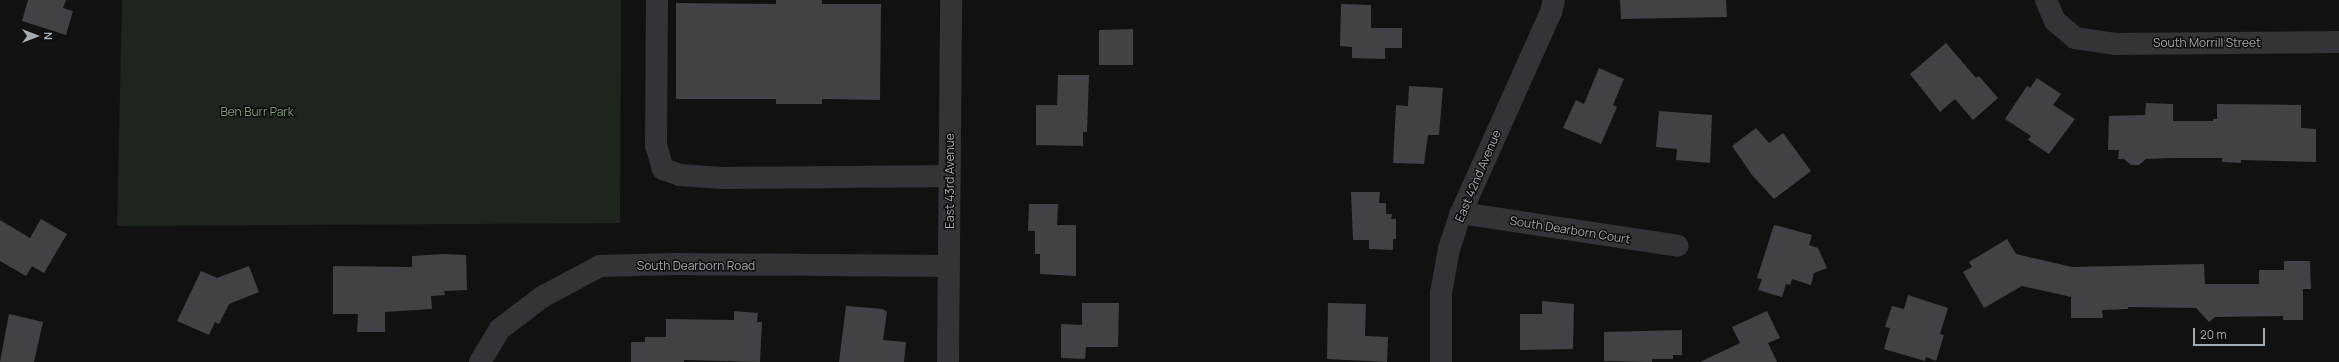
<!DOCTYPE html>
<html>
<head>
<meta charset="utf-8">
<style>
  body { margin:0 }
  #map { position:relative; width:2339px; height:362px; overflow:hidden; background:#111112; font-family:Manrope,sans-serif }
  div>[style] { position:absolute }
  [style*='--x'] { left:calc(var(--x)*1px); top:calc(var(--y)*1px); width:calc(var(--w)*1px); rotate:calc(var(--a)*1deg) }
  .green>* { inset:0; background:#1e251d }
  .building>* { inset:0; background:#404245 }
  .minor>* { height:22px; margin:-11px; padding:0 11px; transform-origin:11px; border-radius:11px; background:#323437 }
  span { translate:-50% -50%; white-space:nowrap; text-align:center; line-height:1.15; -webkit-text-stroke:3px #0c0c0d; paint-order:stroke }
  .street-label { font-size:12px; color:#a3abb2 }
  .park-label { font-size:12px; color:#809d7a }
  .north { position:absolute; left:16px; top:16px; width:40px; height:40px; -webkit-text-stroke:3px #0c0c0d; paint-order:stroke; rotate:90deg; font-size:11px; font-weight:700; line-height:16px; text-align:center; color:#a3abb2 }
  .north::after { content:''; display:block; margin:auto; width:14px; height:18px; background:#a3abb2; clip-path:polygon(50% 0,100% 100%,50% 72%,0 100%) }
  .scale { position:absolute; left:2193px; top:328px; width:72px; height:18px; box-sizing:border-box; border:2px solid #a3abb2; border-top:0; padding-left:5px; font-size:12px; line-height:14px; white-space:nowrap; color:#a3abb2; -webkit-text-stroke:3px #0c0c0d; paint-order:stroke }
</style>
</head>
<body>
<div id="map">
  <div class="green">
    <div style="clip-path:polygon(122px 0,621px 0,620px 223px,117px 226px)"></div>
  </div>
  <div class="building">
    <div style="clip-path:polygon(28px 0,66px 0,63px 8px,73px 11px,66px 35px,22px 21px)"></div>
    <div style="clip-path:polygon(776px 0,822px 0,822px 4px,881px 4px,880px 100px,822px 99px,822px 104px,776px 104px,776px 99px,676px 99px,676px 3px,776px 4px)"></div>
    <div style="clip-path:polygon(1620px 0,1726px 0,1727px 17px,1621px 19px)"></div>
    <div style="clip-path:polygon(1341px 4px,1371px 5px,1371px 28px,1402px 28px,1402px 48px,1385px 48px,1385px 59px,1352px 58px,1352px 47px,1340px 46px)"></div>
    <div style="clip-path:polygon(1133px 29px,1133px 65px,1099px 65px,1099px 30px)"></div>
    <div style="clip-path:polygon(1946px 43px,1976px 78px,1979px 76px,1998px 98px,1973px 120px,1955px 99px,1940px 112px,1910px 74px)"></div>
    <div style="clip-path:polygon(1599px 68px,1624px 79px,1613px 105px,1617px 107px,1601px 144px,1563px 128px,1576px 100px,1584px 104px)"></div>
    <div style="clip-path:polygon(1058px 75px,1089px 75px,1087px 132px,1083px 132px,1083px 146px,1036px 145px,1036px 105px,1057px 105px)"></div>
    <div style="clip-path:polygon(2037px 78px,2061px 94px,2053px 105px,2075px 119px,2049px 154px,2028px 140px,2031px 136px,2005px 119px,2027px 86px,2030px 88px)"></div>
    <div style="clip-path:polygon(1409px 86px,1443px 88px,1439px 135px,1428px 135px,1424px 164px,1393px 163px,1396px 105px,1408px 106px)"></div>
    <div style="clip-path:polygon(2146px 103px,2173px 104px,2173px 121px,2213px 121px,2213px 119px,2217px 119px,2217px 104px,2301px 105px,2301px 128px,2316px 129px,2316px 162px,2241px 160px,2241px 163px,2222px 162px,2222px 158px,2172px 158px,2146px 159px,2139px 165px,2131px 165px,2124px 159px,2118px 159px,2119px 150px,2108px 150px,2109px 116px,2145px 115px)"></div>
    <div style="clip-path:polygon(1659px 111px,1712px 115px,1710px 163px,1676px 160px,1677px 149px,1656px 147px)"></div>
    <div style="clip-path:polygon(1756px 128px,1769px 143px,1783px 133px,1811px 171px,1774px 199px,1752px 175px,1732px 146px)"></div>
    <div style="clip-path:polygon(1351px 192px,1380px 192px,1379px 203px,1386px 203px,1386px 214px,1392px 214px,1391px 219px,1396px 219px,1396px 239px,1393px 239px,1393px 250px,1369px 249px,1369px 240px,1353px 240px)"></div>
    <div style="clip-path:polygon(1029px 204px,1058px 204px,1057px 225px,1076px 225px,1076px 276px,1040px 274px,1040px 254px,1035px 254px,1035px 231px,1028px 231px)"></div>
    <div style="clip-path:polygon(41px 219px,67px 234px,44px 273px,32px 266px,26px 276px,0 261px,0 220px,30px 238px)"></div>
    <div style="clip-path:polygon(1774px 225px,1812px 235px,1809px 245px,1818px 248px,1827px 268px,1814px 273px,1811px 285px,1792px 279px,1790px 285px,1786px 284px,1782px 297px,1758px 290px,1762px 279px,1757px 278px)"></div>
    <div style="clip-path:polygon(2007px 239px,2016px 254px,2072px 267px,2204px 264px,2205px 284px,2259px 284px,2259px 270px,2284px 270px,2284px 261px,2310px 261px,2311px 289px,2303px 289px,2303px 320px,2283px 320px,2283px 316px,2215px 317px,2209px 322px,2196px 308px,2128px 307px,2128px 309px,2102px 310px,2103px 318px,2071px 318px,2071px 297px,2022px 286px,1984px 308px,1963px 272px,1972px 267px,1969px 262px)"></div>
    <div style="clip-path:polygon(443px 254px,466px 255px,467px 290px,444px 291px,445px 295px,431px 296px,432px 309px,385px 312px,385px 332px,357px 332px,358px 314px,333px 314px,333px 266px,412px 267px,412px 256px)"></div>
    <div style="clip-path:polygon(249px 266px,259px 292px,229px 304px,219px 324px,215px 322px,209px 335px,177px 321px,201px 271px,217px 278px)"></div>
    <div style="clip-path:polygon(1908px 295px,1948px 308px,1940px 334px,1944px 335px,1936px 361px,1926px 357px,1925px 361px,1884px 349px,1890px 328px,1885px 327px,1892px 306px,1904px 309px)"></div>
    <div style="clip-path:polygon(1542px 301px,1574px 304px,1573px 349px,1520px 350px,1520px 314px,1542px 314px)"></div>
    <div style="clip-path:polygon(1082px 303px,1119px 303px,1118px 347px,1086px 347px,1085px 359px,1061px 358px,1061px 324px,1082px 325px)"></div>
    <div style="clip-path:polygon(1328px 303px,1366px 304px,1365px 336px,1388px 337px,1387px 362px,1327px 359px)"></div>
    <div style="clip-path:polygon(846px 306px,883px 309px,887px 312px,883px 340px,906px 342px,904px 362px,839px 362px)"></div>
    <div style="clip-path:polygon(734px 311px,758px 313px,757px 322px,762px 322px,760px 362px,684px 360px,684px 362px,631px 362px,631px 342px,645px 342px,645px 337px,666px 337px,666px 319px,734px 320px)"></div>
    <div style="clip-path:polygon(1767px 311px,1780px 338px,1768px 343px,1777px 362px,1700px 362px,1740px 343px,1732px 327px)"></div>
    <div style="clip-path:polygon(9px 314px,43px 322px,34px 362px,0 362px)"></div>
    <div style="clip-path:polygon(1682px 330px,1682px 355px,1673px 355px,1673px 359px,1652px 359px,1652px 362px,1604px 361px,1604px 332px)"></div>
  </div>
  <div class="minor">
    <div style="--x:657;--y:0;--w:145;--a:90.4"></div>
    <div style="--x:656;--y:145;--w:25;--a:74"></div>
    <div style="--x:663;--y:169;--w:18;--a:19"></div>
    <div style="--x:680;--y:175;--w:41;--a:4.2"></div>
    <div style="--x:721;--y:178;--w:228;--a:-0.5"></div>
    <div style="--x:2046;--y:0;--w:23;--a:67"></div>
    <div style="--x:2055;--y:21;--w:26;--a:40"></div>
    <div style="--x:2075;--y:38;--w:40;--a:8.5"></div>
    <div style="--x:2115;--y:44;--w:224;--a:-0.5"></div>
    <div style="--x:1461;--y:213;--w:219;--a:8.6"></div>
    <div style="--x:480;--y:362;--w:39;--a:-59"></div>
    <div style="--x:500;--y:329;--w:53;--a:-37.3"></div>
    <div style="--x:542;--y:297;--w:66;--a:-28.1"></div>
    <div style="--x:600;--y:266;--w:74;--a:-1.5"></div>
    <div style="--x:674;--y:264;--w:275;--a:0.4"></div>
    <div style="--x:948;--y:362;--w:362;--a:-89.5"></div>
    <div style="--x:1441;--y:362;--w:69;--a:-90"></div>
    <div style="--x:1441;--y:293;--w:45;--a:-79.7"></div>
    <div style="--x:1449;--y:249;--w:38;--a:-72"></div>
    <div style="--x:1461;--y:213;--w:220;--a:-65.9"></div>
    <div style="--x:1551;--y:12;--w:12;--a:-76"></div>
  </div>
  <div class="street-label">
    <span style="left:2207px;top:43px">South Morrill Street</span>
    <span style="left:1478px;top:176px;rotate:-67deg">East 42nd Avenue</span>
    <span style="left:950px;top:181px;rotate:-90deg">East 43rd Avenue</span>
    <span style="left:1570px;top:230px;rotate:9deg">South Dearborn Court</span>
    <span style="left:696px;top:266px">South Dearborn Road</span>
  </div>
  <div class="park-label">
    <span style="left:257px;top:112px">Ben Burr Park</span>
  </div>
  <div class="north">N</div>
  <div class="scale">20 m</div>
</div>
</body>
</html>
